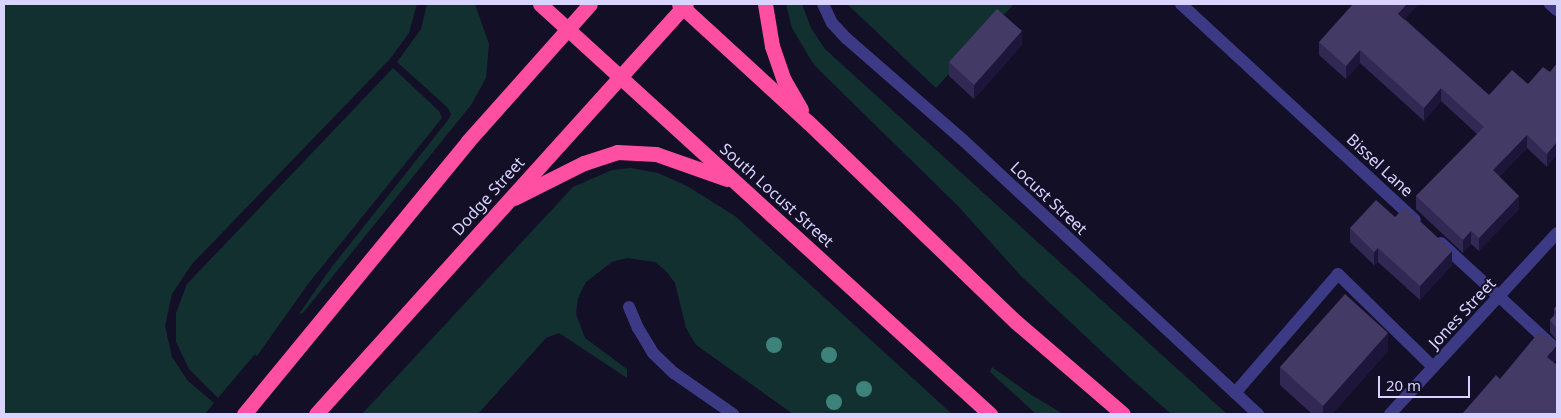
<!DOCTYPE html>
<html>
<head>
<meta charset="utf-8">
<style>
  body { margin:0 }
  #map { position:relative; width:1561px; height:418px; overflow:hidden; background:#130f26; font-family:"Noto Sans",sans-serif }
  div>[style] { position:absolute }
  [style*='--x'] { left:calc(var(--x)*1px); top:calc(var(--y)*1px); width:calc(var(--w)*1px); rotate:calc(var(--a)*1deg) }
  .green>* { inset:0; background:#12302f }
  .minor>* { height:12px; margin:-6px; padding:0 6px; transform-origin:6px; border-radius:6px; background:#3d3a85 }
  .highway>* { height:15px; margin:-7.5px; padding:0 7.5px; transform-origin:7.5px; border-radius:7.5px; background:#ff4fa3 }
  .trees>* { width:16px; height:16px; margin:-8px; border-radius:50%; background:#3d827b }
  .wall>* { inset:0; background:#312854 }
  .shaded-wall>* { inset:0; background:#1d163a }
  .building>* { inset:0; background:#433a66 }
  span { translate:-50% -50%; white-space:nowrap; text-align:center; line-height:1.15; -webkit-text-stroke:4px #130f26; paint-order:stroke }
  .street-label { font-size:16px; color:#d9d4ff }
  .frame { position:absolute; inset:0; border:5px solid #d9d4ff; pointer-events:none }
  .scale { position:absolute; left:1378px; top:376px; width:92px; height:22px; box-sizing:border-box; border:2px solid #d9d4ff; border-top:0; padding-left:6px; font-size:15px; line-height:18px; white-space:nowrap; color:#d9d4ff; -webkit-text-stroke:4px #130f26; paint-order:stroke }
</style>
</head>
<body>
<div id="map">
  <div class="green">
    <div style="clip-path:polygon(4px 4px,417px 4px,409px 33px,390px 59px,192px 264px,172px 294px,165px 326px,172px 357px,188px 381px,214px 403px,205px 414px,4px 414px)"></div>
    <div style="clip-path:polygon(427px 4px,475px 4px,489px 44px,486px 78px,471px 105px,303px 313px,299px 314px,331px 268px,448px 120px,451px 114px,448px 108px,397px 62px,421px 29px)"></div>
    <div style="clip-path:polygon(786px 4px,802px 4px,811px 28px,825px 49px,1227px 414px,1171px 414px,1128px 376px,1021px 276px,958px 206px,814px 65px,792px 28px)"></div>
    <div style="clip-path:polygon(847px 4px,1014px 4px,936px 88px)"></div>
    <div style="clip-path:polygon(393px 68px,439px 111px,442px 118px,308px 284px,257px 356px,255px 354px,218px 398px,189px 369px,176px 342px,176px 313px,187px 284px)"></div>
    <div style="clip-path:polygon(631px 168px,658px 173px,687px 186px,735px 216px,952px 414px,793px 414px,696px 345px,686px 328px,675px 283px,666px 271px,655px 262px,627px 258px,612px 262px,586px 282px,578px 298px,576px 314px,585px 338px,627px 369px,627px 378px,559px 333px,546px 338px,478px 414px,362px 414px,573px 187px,612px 170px)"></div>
    <div style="clip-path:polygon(992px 367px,1030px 394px,1063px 414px,1036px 414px,990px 372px)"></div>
  </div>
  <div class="minor">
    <div style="--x:823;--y:4;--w:21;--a:65"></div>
    <div style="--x:832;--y:23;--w:21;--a:47"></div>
    <div style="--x:846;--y:38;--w:155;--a:41.1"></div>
    <div style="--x:963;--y:140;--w:403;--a:42.9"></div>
    <div style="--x:1181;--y:4;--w:318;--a:42.7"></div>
    <div style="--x:1550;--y:4;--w:9;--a:41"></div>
    <div style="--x:1441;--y:243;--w:158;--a:42.7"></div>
    <div style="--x:629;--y:307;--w:23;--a:67"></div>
    <div style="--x:638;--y:328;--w:29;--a:59"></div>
    <div style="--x:653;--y:353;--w:29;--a:44"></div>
    <div style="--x:674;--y:373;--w:72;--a:34.8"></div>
    <div style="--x:1235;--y:393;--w:157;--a:-49.1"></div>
    <div style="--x:1338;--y:274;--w:133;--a:44.4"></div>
    <div style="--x:1390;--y:414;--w:246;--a:-47.3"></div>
  </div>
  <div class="highway">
    <div style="--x:540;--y:4;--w:609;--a:42.34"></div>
    <div style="--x:679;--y:4;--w:175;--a:42.5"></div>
    <div style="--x:808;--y:122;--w:289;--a:43.9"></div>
    <div style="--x:1016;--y:322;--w:141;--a:40.7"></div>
    <div style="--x:765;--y:4;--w:43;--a:80.5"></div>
    <div style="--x:772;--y:46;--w:36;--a:71"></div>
    <div style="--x:784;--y:80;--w:34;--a:60"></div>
    <div style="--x:514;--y:198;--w:78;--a:-26.6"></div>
    <div style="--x:584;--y:163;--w:35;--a:-18"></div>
    <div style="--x:617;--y:152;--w:39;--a:3"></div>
    <div style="--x:656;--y:154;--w:75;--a:19.4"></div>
    <div style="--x:244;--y:414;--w:353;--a:-50.6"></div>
    <div style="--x:468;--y:141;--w:183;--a:-48.3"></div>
    <div style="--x:316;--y:414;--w:552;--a:-47.94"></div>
  </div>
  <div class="trees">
    <div style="left:774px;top:345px"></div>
    <div style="left:829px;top:355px"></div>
    <div style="left:864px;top:389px"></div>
    <div style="left:834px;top:402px"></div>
  </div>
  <div class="wall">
    <div style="clip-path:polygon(1405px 19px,1489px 95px,1528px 84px,1550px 72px,1547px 167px,1527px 148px,1499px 177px,1519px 209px,1479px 251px,1471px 244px,1463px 253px,1416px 209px,1416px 196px,1477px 134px,1441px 101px,1424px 121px,1360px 63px,1346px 79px,1319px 55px,1319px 42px)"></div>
    <div style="clip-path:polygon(1022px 45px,974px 99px,949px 76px,949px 62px)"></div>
    <div style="clip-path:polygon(1395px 217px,1452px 265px,1420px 300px,1378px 262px,1374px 265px,1350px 242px,1350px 228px)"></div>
    <div style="clip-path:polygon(1557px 305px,1557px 341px,1550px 332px,1550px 320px,1554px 316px,1554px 309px)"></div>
    <div style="clip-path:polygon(1388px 351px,1332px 414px,1312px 414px,1280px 385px,1280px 367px)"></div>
  </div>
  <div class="shaded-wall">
    <div style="clip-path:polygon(1407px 4px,1419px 4px,1398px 27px,1398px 14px)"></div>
    <div style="clip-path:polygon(1022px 31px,1022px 45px,974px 99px,974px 85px)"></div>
    <div style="clip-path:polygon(1360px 50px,1360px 63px,1346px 79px,1346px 66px)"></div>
    <div style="clip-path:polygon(1441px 88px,1441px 101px,1424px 121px,1424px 108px)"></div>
    <div style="clip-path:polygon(1527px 135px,1527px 148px,1493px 183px,1493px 170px)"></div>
    <div style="clip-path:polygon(1557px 142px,1557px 155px,1547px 167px,1547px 154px)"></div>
    <div style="clip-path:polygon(1519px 196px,1519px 209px,1479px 251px,1479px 238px)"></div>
    <div style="clip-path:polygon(1471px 231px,1471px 244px,1463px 253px,1463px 240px)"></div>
    <div style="clip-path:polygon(1378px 248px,1378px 262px,1374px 265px,1374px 252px)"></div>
    <div style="clip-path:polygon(1452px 251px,1452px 265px,1420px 300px,1420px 286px)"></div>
    <div style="clip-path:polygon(1388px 333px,1388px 351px,1332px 414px,1323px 414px,1323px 406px)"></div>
    <div style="clip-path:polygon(1557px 345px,1557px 359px,1547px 370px,1547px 357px)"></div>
  </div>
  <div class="building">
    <div style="clip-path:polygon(1353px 4px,1407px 4px,1398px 14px,1489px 95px,1512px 70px,1528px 84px,1543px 67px,1550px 72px,1557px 63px,1557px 142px,1547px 154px,1527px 135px,1493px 170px,1519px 196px,1479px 238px,1471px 231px,1463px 240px,1416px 196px,1484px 127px,1441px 88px,1424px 108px,1360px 50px,1346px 66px,1319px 42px)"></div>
    <div style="clip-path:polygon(997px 9px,1022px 31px,974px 85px,949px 62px)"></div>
    <div style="clip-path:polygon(1376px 200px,1395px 217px,1405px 207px,1452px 251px,1420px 286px,1378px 248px,1374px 252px,1350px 228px)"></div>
    <div style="clip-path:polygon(1345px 294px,1388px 333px,1323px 406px,1280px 367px)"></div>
    <div style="clip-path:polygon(1557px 305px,1557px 329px,1550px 320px,1557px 312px,1554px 309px)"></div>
    <div style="clip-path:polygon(1539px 332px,1557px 344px,1557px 345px,1547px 357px,1557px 365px,1557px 414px,1462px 414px,1496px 375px,1500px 379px)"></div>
  </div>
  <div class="street-label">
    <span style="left:1380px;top:165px;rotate:43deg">Bissel Lane</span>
    <span style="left:777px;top:195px;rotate:42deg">South Locust Street</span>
    <span style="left:488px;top:196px;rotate:-48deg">Dodge Street</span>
    <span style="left:1049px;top:198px;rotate:43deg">Locust Street</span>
    <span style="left:1462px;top:313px;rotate:-47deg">Jones Street</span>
  </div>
  <div class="frame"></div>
  <div class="scale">20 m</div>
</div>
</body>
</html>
